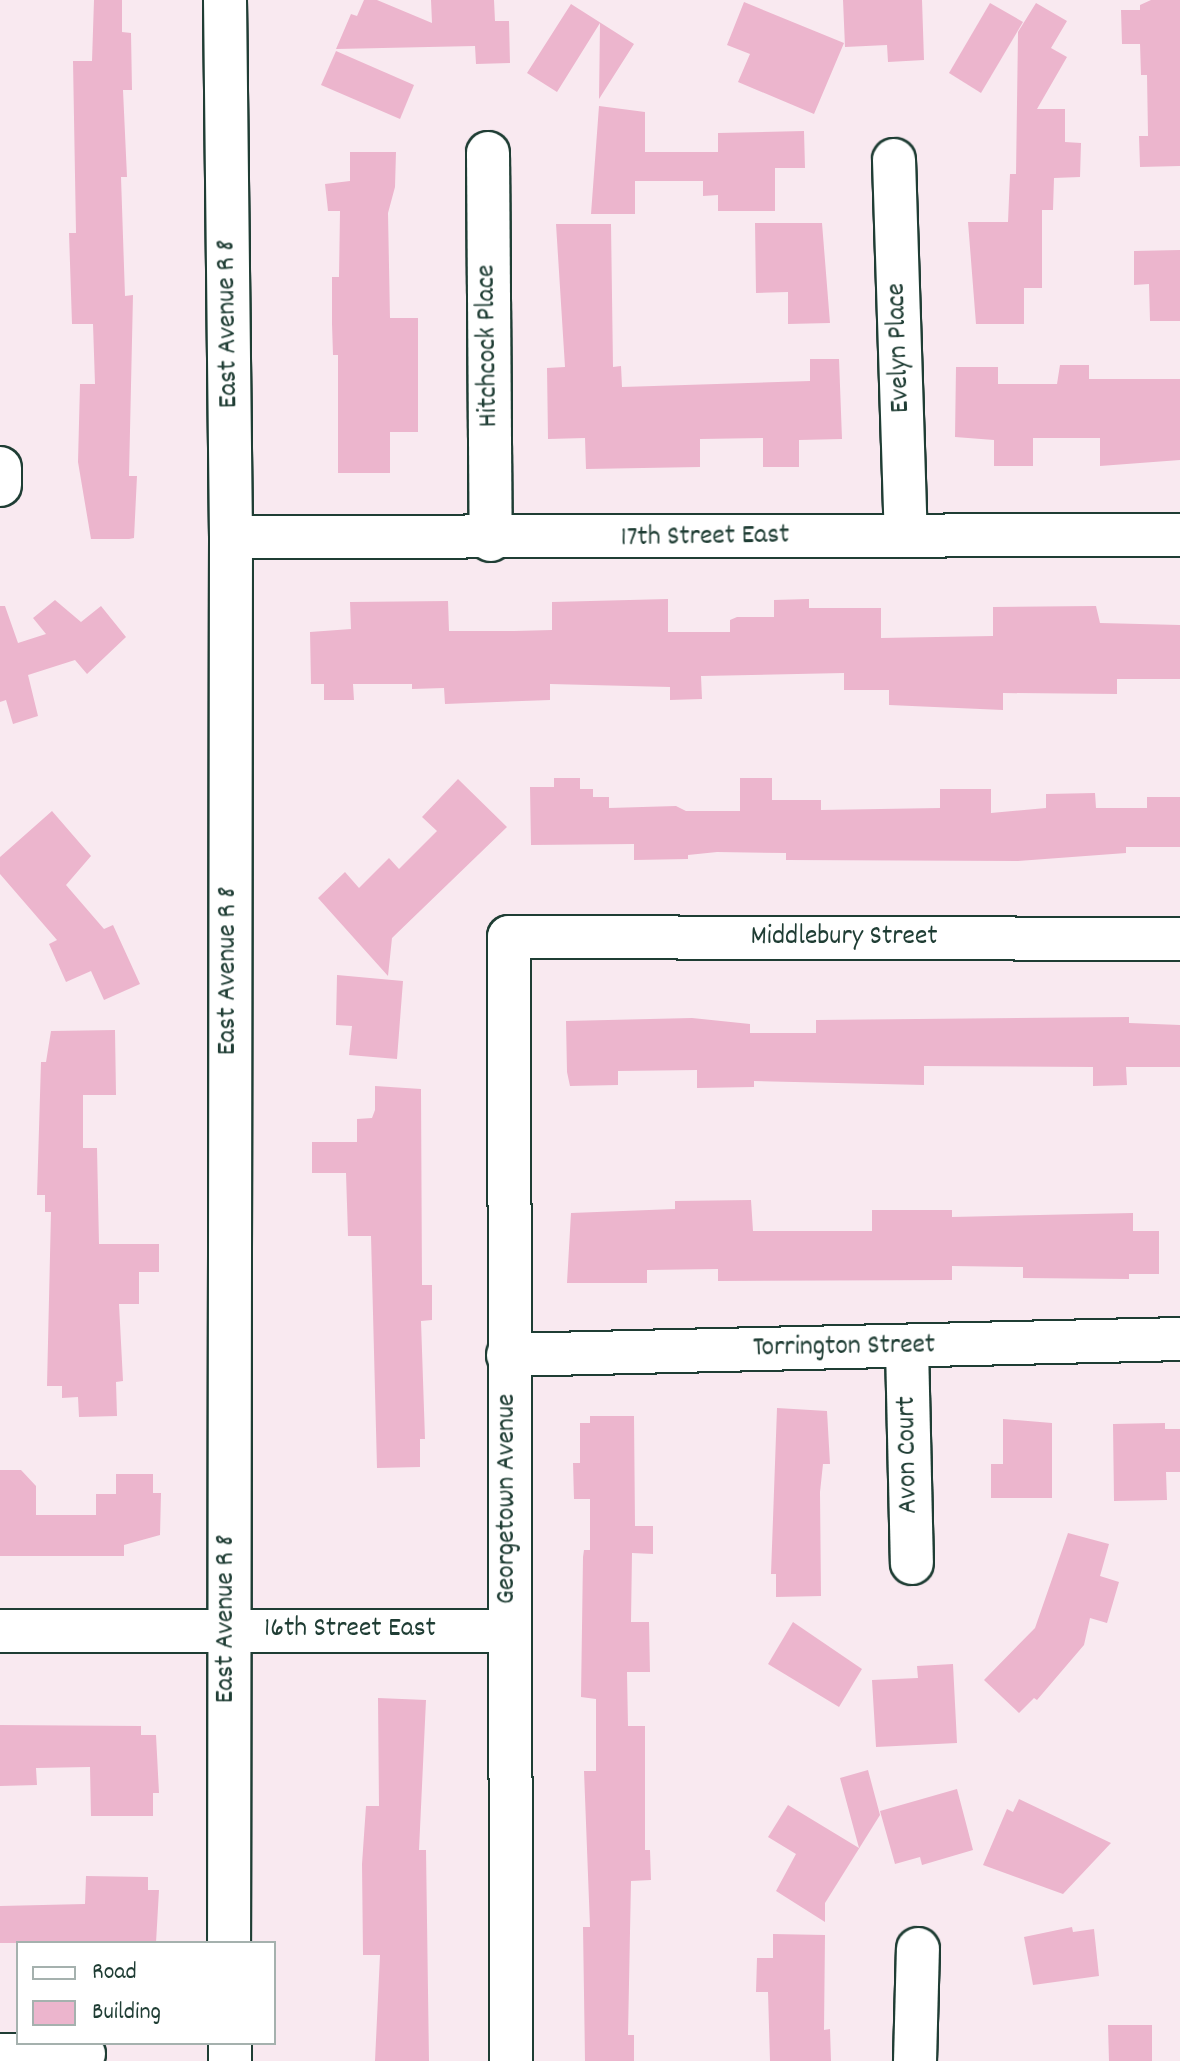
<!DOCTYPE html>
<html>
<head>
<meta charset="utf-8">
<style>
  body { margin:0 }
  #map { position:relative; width:1180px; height:2061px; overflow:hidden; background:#f9e9f0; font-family:Dekko,sans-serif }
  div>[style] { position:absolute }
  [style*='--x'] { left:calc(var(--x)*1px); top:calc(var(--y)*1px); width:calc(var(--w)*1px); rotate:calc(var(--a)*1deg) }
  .building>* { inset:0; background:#ecb5cd }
  .roads { filter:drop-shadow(2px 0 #1f3d34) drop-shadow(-2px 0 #1f3d34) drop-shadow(0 2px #1f3d34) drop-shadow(0 -2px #1f3d34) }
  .minor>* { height:42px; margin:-21px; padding:0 21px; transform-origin:21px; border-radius:21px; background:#fff }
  span { translate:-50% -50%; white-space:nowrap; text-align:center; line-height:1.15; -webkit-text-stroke:7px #fff; paint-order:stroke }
  .street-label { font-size:28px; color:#1f3d34 }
  .legend { position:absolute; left:16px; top:1941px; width:260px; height:104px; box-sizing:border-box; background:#fff; border:2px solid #a5b1ae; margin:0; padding:10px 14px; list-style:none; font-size:24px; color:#1f3d34 }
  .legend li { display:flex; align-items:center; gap:16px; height:40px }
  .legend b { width:40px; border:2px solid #a5b1ae }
</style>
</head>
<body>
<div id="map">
  <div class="building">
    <div style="clip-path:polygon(94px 0,122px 0,122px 32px,131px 33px,132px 90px,123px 90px,127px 177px,121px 177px,125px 296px,133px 295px,129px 476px,137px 476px,134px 538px,129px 539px,91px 539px,78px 462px,80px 384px,95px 384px,93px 324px,72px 324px,69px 233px,76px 233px,73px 61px,92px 61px)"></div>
    <div style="clip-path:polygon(364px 0,377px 0,432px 23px,431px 0,494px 0,495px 21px,509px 21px,510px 63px,476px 64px,475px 46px,336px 49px,351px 14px,357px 16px)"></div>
    <div style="clip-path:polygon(843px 0,922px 0,924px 60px,888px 62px,887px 45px,845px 47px)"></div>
    <div style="clip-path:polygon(1151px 0,1180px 0,1180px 166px,1140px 167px,1139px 136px,1148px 136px,1147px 75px,1141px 75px,1140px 44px,1122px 44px,1121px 10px,1140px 10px,1140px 5px)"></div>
    <div style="clip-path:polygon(744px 2px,844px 43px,814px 114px,738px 82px,750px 54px,727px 45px)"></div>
    <div style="clip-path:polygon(990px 3px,1023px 22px,981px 93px,949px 73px)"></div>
    <div style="clip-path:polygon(1036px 3px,1067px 21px,1051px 48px,1067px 57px,1037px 109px,1065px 109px,1065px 142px,1081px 143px,1080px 177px,1054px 178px,1053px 210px,1042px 210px,1042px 288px,1024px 288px,1024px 324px,976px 324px,968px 222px,1008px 222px,1010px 174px,1016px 174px,1018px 32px)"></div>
    <div style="clip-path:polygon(571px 4px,634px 44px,599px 99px,600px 23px,557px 92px,527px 73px)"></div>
    <div style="clip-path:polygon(336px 51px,414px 85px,400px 119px,321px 85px)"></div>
    <div style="clip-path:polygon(599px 106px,645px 112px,645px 152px,718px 152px,718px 133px,804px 131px,805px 168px,775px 168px,775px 211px,718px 211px,718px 195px,703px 196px,703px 181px,635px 181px,635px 214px,591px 214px)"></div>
    <div style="clip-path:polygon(350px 152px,396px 152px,395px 187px,388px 213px,390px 318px,418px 318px,418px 432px,390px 432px,390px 473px,338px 473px,338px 355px,333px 355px,332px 324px,332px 277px,339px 277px,340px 211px,328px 211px,325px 184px,350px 181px)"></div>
    <div style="clip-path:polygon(755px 223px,822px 223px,830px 323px,788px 324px,788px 292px,756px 293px)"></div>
    <div style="clip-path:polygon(556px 224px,611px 224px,613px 367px,621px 366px,622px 387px,810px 381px,810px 359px,839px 359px,842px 439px,799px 440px,799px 467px,763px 467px,763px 438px,700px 439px,700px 467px,586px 469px,585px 438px,548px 439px,547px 368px,565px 367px)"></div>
    <div style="clip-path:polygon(1180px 250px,1180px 321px,1150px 321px,1149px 284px,1134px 285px,1134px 251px)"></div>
    <div style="clip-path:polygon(1060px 365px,1089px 365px,1089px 379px,1180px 379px,1180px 460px,1100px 466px,1100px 438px,1033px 438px,1033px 466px,994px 466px,994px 440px,955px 437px,956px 367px,998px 367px,998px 384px,1057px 384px)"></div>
    <div style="clip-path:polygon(668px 599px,668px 632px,730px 632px,730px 620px,737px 617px,774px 617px,774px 600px,809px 599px,809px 608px,881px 608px,881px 638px,993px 636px,993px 607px,1096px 606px,1100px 623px,1180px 625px,1180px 679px,1117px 679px,1117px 694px,1003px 693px,1003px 710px,889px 705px,889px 690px,844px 690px,844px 673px,701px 676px,702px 699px,670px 700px,670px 687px,550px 684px,550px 700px,445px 704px,444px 688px,412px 689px,412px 684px,353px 684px,354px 700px,324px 700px,324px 684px,311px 684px,310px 632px,351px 629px,350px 602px,448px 601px,449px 631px,514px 631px,552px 630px,552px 602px)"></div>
    <div style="clip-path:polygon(55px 600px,81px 622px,101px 606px,126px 637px,87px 674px,75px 660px,28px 675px,38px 716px,13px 724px,6px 700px,0 702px,0 606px,5px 606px,18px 643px,46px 634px,33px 618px)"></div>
    <div style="clip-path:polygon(554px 778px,580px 778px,580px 789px,593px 789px,593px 797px,609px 797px,609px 808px,676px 806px,686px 811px,740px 811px,740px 778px,772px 778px,772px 800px,821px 800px,821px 810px,940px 808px,940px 789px,991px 789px,991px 813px,1046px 808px,1046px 794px,1095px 793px,1096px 808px,1147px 808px,1147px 797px,1180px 797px,1180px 847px,1126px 847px,1126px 853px,1018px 861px,786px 860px,786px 853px,717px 852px,688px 855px,688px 859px,634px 860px,634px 844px,531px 845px,530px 787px,554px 787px)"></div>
    <div style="clip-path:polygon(458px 779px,507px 827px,392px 938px,388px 976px,318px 898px,345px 872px,359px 888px,389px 858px,399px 869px,437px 831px,422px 817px)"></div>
    <div style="clip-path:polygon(52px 811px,91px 856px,66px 885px,104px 929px,113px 925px,140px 984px,104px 1000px,91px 971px,66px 982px,49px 944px,57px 940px,0 874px,0 857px)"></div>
    <div style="clip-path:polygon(337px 975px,403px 981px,397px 1059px,349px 1055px,352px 1026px,336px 1025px)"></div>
    <div style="clip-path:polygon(1129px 1017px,1129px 1023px,1180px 1025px,1180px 1067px,1126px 1067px,1127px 1085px,1093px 1086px,1093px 1067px,924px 1066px,924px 1085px,754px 1081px,754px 1087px,697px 1088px,697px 1070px,618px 1071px,618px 1085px,570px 1086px,567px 1072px,566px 1021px,692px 1018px,750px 1024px,750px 1033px,816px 1033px,816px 1020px)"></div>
    <div style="clip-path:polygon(115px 1030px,116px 1095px,83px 1095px,83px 1148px,97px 1148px,99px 1244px,159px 1244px,159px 1272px,139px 1272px,139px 1304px,119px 1304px,123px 1381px,116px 1382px,117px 1416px,79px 1417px,78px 1397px,62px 1398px,62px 1386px,47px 1386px,51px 1212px,45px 1212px,45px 1195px,37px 1195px,41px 1062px,46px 1062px,51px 1031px)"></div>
    <div style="clip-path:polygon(375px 1086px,421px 1089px,422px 1285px,432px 1285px,432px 1320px,421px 1321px,425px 1439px,420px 1439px,420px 1467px,377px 1468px,371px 1236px,348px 1236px,346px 1173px,312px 1173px,312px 1142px,357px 1142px,357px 1119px,372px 1118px,375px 1110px)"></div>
    <div style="clip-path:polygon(751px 1200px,753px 1231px,872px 1231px,872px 1210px,952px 1210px,952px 1217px,1133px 1213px,1133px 1231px,1159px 1231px,1159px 1274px,1129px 1274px,1129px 1279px,1023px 1278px,1023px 1267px,952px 1266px,952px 1280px,718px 1281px,718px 1269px,647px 1270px,647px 1283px,567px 1283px,571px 1213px,675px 1209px,675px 1201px)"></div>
    <div style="clip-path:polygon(777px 1408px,827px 1411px,830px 1464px,823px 1464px,820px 1492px,821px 1596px,776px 1597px,776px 1574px,771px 1574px)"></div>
    <div style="clip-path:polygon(590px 1416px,634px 1416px,635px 1526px,653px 1526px,653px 1554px,632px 1553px,631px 1622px,649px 1622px,650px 1672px,627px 1672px,628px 1726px,645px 1726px,645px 1850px,650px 1850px,651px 1880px,631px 1881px,628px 2035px,634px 2035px,634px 2061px,585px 2061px,583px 1927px,590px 1927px,584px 1771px,596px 1771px,596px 1699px,581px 1697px,583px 1557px,584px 1550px,590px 1550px,590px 1499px,574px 1499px,573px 1463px,580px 1463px,580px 1423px,590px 1423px)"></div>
    <div style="clip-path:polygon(1003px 1419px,1052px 1423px,1052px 1498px,991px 1498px,991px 1464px,1003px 1464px)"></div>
    <div style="clip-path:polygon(1165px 1423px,1165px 1429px,1180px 1429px,1180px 1472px,1166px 1472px,1167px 1500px,1114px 1501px,1113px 1424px)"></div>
    <div style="clip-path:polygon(0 1470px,21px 1470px,36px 1486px,36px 1515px,96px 1515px,96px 1494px,116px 1494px,116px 1474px,153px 1474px,153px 1493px,161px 1493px,160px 1535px,124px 1545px,124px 1556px,0 1556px)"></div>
    <div style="clip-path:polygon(1068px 1533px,1109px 1544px,1100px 1576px,1119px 1582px,1107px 1623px,1090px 1618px,1084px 1645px,1037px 1700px,1034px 1698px,1019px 1713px,984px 1680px,1035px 1628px)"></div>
    <div style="clip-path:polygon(793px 1622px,862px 1669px,839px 1707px,768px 1664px)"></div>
    <div style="clip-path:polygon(953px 1664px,957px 1743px,876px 1747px,872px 1680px,918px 1678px,917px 1666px)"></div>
    <div style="clip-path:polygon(378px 1698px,426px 1700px,419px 1850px,426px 1850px,429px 2061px,375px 2061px,380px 1955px,363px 1955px,362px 1864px,366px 1806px,379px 1806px)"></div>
    <div style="clip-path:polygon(0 1725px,141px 1726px,141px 1735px,156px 1735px,159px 1793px,153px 1793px,153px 1816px,91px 1816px,90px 1767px,36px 1768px,37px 1785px,0 1786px)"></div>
    <div style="clip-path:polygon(868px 1770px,880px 1815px,825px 1903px,825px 1922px,776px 1891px,796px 1854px,768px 1837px,788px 1805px,859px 1848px,840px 1778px)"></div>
    <div style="clip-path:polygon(957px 1789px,973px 1850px,922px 1865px,920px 1857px,895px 1864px,880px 1811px)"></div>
    <div style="clip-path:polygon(1019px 1799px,1111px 1843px,1063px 1894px,983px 1865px,1007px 1809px,1013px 1812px)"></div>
    <div style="clip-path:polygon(86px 1876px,148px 1877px,148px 1890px,159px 1890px,156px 1943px,0 1943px,0 1906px,85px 1904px)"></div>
    <div style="clip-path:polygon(1072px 1927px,1073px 1932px,1094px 1929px,1099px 1976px,1033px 1985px,1024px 1937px)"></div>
    <div style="clip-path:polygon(773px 1934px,825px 1935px,824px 2030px,830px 2029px,831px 2061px,770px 2061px,768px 1992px,756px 1992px,757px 1958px,773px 1958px)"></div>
    <div style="clip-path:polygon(1108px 2025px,1152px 2025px,1152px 2061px,1109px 2061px)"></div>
  </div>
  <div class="roads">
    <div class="minor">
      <div style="--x:225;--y:0;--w:537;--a:89.36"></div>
      <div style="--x:231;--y:537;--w:1406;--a:90.08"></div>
      <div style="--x:488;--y:153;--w:387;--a:89.6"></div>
      <div style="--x:894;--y:160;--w:376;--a:88.2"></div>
      <div style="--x:0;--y:468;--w:17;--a:90"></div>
      <div style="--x:231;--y:537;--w:949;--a:-0.12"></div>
      <div style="--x:907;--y:1347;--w:216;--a:88.7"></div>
      <div style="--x:508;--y:1355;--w:672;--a:-1.36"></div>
      <div style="--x:0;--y:1631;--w:509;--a:0"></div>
      <div style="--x:230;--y:2043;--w:18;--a:90"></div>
      <div style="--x:0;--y:2055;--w:84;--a:-0.7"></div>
      <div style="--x:511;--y:2061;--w:1124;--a:-90.1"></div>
      <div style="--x:509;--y:937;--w:671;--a:0.17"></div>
      <div style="--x:915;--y:2061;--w:112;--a:-88.5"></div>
    </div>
  </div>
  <div class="street-label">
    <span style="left:229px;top:324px;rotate:-91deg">East Avenue R 8</span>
    <span style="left:489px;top:346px;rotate:-91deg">Hitchcock Place</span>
    <span style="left:900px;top:348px;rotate:-92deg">Evelyn Place</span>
    <span style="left:705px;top:538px;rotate:-1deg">17th Street East</span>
    <span style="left:844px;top:938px">Middlebury Street</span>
    <span style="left:229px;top:971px;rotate:-90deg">East Avenue R 8</span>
    <span style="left:844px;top:1348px;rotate:-1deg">Torrington Street</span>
    <span style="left:909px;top:1455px;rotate:-91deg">Avon Court</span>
    <span style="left:508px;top:1499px;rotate:-90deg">Georgetown Avenue</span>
    <span style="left:227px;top:1619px;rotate:-90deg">East Avenue R 8</span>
    <span style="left:350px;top:1630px">16th Street East</span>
  </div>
  <ul class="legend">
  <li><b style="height:10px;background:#fff"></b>Road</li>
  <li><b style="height:22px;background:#ecb5cd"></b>Building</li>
  </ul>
</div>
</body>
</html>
